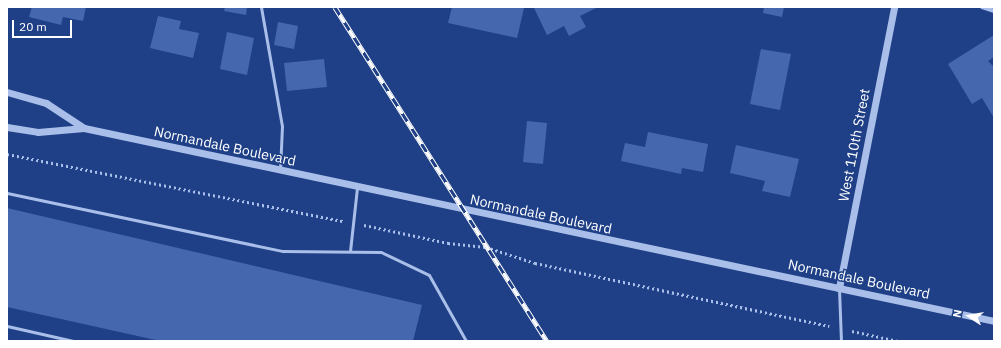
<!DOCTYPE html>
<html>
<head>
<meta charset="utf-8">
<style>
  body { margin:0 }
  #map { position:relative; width:1001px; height:348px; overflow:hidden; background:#1f4087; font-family:"IBM Plex Sans",sans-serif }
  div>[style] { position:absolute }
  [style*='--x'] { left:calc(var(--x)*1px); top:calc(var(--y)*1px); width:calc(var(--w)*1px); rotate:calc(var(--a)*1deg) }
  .building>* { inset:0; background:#4467ad }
  .path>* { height:2.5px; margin-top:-1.25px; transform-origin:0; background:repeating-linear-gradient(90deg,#a9bfea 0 2px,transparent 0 5px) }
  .service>* { height:3px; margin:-1.5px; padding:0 1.5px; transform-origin:1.5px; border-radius:1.5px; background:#a9bfea }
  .minor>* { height:4px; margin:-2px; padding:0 2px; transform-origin:2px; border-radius:2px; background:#a9bfea }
  .tertiary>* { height:7px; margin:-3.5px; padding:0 3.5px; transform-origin:3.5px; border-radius:3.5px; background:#a9bfea }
  .rail>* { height:4.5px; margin-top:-2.25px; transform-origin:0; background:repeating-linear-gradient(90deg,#1f4087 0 9px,#fff 0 18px); box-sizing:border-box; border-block:1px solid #fff }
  span { translate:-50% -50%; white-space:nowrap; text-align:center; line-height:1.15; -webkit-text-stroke:3px #1f4087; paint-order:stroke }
  .street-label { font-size:14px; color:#fff }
  .frame { position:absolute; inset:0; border:8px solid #fff; pointer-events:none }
  .north { position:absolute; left:949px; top:296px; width:40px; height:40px; -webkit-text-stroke:3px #1f4087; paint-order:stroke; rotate:282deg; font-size:11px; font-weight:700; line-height:16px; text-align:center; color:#fff }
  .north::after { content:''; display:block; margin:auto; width:14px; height:18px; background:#fff; clip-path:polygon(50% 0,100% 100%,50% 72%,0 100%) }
  .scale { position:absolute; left:12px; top:20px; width:60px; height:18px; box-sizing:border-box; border:2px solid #fff; border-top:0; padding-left:5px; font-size:12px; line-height:14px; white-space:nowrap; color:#fff; -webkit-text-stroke:3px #1f4087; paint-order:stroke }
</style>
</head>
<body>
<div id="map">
  <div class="building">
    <div style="clip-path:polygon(32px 7px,86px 7px,83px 21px,63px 17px,61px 25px,29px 17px)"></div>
    <div style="clip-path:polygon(225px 7px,247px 7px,246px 15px,224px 11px)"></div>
    <div style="clip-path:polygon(452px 7px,524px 8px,517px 38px,448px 23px)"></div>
    <div style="clip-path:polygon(598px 7px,580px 16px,586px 27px,569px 36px,564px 26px,547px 35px,534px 8px)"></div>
    <div style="clip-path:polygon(764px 7px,784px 7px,782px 17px,763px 13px)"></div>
    <div style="clip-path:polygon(158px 16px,181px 21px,179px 29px,199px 33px,193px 58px,150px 48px)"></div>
    <div style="clip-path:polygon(278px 22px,298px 26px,294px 49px,274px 45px)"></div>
    <div style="clip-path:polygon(227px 32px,254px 38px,247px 75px,220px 69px)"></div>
    <div style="clip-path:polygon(994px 35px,994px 57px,988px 61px,994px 67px,994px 118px,982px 98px,972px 104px,948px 64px)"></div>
    <div style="clip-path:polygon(761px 49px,791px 54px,780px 110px,750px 104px)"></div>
    <div style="clip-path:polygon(324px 59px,327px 87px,287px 91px,284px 63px)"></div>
    <div style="clip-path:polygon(527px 121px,547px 123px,543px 164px,523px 162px)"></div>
    <div style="clip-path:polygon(648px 132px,708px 144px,703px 172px,682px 168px,681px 174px,621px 161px,625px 143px,645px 147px)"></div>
    <div style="clip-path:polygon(736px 145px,799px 159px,790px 197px,762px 191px,765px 181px,730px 173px)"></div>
    <div style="clip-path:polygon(7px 208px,422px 305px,413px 341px,160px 341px,7px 307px)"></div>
  </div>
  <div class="path">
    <div style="--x:7;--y:154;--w:343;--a:11.3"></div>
    <div style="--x:364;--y:225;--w:86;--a:12.1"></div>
    <div style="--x:448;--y:243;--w:38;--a:6"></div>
    <div style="--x:486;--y:247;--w:52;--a:18.1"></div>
    <div style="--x:535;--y:263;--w:301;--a:12.1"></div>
    <div style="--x:852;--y:331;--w:47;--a:12.3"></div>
  </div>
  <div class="service">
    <div style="--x:261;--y:7;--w:121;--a:80"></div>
    <div style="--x:282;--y:126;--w:44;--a:92.6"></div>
    <div style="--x:7;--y:193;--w:282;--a:11.9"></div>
    <div style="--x:283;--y:251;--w:98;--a:0.6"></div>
    <div style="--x:381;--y:252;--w:53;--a:25.6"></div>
    <div style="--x:429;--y:275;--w:76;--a:60.7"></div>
    <div style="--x:350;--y:251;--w:63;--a:-83.7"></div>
    <div style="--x:839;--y:289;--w:52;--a:87.8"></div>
    <div style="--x:7;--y:326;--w:68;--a:12.8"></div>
  </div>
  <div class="minor">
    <div style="--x:982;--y:7;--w:13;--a:18"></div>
  </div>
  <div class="tertiary">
    <div style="--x:7;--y:92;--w:41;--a:15.8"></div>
    <div style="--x:46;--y:103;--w:45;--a:33.3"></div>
    <div style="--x:7;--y:127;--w:31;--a:9"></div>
    <div style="--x:38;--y:132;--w:46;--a:-5"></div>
    <div style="--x:84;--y:128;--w:930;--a:11.97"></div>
    <div style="--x:839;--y:288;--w:286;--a:-78.9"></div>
  </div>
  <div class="rail">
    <div style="--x:335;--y:7;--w:396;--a:57.6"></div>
  </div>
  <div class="street-label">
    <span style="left:854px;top:145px;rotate:-79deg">West 110th Street</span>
    <span style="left:225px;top:146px;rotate:12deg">Normandale Boulevard</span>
    <span style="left:541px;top:214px;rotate:12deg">Normandale Boulevard</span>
    <span style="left:859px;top:279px;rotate:12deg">Normandale Boulevard</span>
  </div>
  <div class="frame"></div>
  <div class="north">N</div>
  <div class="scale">20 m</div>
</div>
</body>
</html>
